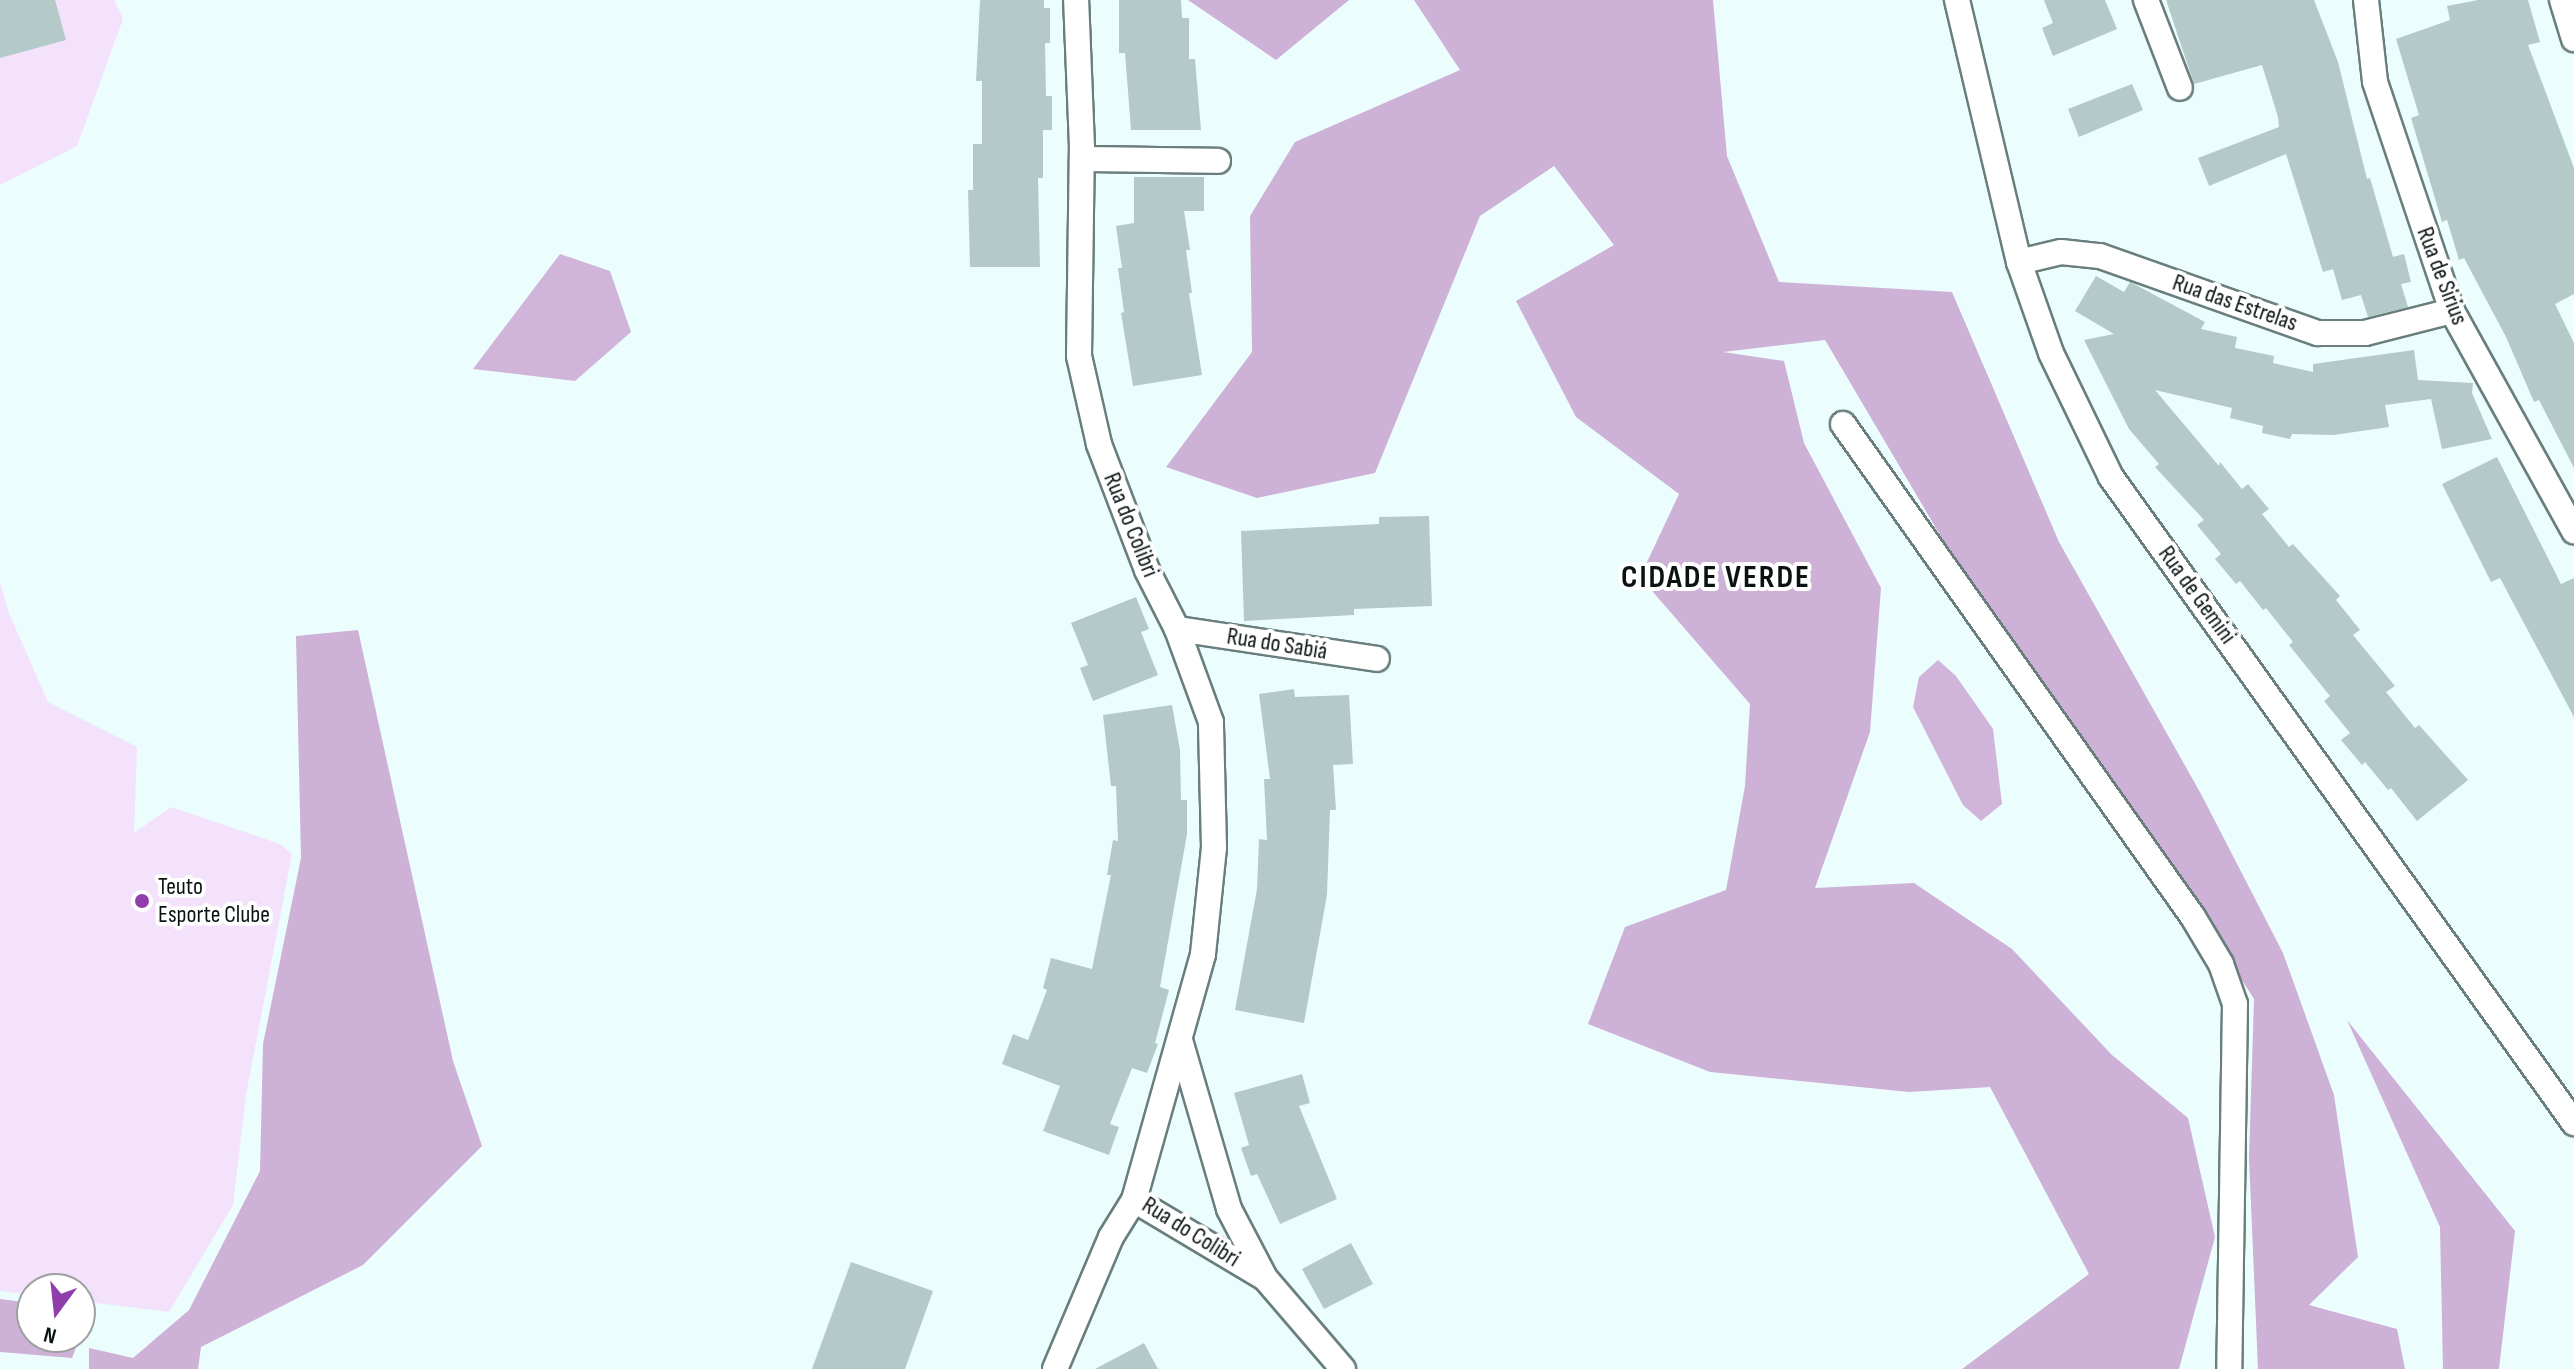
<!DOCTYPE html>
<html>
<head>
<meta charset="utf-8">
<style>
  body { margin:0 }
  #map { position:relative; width:2574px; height:1369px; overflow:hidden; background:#ebfefd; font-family:"Sofia Sans Condensed",sans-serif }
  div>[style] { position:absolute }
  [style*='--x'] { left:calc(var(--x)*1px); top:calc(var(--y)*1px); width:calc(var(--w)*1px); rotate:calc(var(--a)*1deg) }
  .green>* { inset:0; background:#f4e1fb }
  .forest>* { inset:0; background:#cdb1d7 }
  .water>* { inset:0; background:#d0b4da }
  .building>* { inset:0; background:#b3cac9 }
  .roads { filter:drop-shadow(2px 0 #697e7d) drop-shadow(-2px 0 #697e7d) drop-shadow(0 2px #697e7d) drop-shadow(0 -2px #697e7d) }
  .minor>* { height:24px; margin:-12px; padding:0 12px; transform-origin:12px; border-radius:12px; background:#fff }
  .dots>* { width:22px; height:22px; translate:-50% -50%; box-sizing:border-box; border:4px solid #fff; border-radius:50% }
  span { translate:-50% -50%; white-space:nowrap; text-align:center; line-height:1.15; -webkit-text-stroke:8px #fff; paint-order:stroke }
  .street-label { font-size:24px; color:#0a1212 }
  .poi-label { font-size:24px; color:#0a1212 }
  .left { translate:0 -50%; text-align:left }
  .district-label { font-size:32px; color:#0a1212; font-weight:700; letter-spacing:2px }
  .north { position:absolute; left:16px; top:1273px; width:80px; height:80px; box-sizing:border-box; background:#fff; border:2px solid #9da0a0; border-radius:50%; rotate:195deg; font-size:22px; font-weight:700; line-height:32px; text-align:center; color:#0a1212 }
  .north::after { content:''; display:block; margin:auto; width:28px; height:36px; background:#913ead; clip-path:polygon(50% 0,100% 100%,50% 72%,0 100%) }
</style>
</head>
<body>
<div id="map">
  <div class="green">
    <div style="clip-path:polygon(0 0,114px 0,123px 19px,77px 146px,0 185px)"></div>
    <div style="clip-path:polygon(0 581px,8px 611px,48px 702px,137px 747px,134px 833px,171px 807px,280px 844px,292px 854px,246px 1095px,233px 1205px,169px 1312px,80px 1301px,80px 1289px,32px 1289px,32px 1295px,0 1291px)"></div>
  </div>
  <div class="forest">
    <div style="clip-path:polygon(1188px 0,1349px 0,1276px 60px)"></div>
    <div style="clip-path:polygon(1414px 0,1713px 0,1727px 156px,1779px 282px,1952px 292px,2059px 542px,2201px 794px,2283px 953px,2334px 1095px,2358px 1257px,2309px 1305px,2397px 1329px,2405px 1369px,2258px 1369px,2249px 1158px,2254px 999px,2131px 806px,1943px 540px,1825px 340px,1723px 352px,1784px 361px,1804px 443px,1881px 588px,1870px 732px,1815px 888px,1914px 883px,2012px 949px,2112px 1055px,2188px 1118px,2215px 1237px,2179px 1369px,1962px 1369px,2089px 1274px,1990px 1087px,1909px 1092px,1710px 1072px,1588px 1024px,1625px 927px,1726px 890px,1745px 786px,1750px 704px,1640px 577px,1679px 494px,1576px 417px,1516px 301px,1614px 245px,1554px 166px,1480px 216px,1375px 473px,1257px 498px,1166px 467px,1252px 352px,1250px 216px,1295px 142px,1460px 70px)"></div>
    <div style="clip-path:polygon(358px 630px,453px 1061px,482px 1146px,363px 1265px,201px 1347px,198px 1369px,89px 1369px,89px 1348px,133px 1358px,189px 1310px,260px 1171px,263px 1044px,301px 858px,296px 636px)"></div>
    <div style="clip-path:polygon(2347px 1020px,2515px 1231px,2499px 1369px,2443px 1369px,2440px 1227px)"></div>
    <div style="clip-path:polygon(0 1299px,32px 1303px,32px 1337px,80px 1337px,80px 1309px,90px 1311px,72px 1358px,0 1352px)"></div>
  </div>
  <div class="water">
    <div style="clip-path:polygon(560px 254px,610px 271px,631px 332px,575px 381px,473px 369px)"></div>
    <div style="clip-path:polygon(1938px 660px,1956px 676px,1993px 729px,2002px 804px,1981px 821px,1963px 805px,1913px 707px,1919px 677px)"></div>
  </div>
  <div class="building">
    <div style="clip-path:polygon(0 0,55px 0,66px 40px,0 58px)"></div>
    <div style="clip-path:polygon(980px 0,1044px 0,1044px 8px,1050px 8px,1050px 43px,1045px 43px,1046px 96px,1052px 96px,1052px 130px,1043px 130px,1043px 178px,1038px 178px,1040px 267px,970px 267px,968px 190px,973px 190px,973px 144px,982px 144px,982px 81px,976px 81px)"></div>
    <div style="clip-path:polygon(1119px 0,1181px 0,1182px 18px,1189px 18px,1189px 59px,1195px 59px,1201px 130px,1131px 130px,1125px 53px,1119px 53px)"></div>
    <div style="clip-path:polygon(2044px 0,2105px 0,2117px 29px,2053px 56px,2042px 28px,2053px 23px)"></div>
    <div style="clip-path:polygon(2166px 0,2314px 0,2338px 62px,2367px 179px,2370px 178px,2393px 257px,2404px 254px,2411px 282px,2401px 284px,2408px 307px,2368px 317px,2361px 295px,2342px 300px,2333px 269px,2323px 272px,2286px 154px,2209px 186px,2198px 158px,2279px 127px,2278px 117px,2262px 65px,2194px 84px)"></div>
    <div style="clip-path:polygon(2478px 0,2528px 0,2540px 42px,2528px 45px,2574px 168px,2574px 294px,2555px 304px,2574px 343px,2574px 468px,2539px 400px,2534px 402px,2506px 337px,2464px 258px,2459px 260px,2447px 220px,2442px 222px,2411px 118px,2419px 115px,2396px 39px,2450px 20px,2447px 6px)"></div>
    <div style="clip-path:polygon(2132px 84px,2143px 110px,2079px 137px,2068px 109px)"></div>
    <div style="clip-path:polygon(1134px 177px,1204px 177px,1204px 211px,1184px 211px,1190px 250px,1186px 250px,1192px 293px,1189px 293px,1202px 375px,1133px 386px,1121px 313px,1124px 312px,1118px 268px,1122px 268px,1116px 226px,1134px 223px)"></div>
    <div style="clip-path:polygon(2096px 276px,2124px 292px,2130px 282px,2136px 285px,2205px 322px,2201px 329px,2237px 337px,2235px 348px,2274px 356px,2273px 363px,2313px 372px,2313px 364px,2414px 350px,2418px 380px,2473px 383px,2472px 393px,2492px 439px,2442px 449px,2431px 399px,2385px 405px,2389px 427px,2334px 435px,2292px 434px,2290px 439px,2262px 433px,2263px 426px,2230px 418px,2232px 408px,2155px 390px,2219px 466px,2220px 462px,2242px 489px,2248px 484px,2269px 509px,2262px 514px,2289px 547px,2293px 544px,2340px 596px,2336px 600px,2360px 630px,2353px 635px,2395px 686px,2386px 692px,2415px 728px,2419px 725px,2468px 780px,2417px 821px,2391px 788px,2388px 790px,2365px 762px,2362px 765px,2341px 740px,2350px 733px,2324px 701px,2330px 696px,2289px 645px,2293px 642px,2266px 608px,2263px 610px,2240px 581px,2236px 584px,2215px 559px,2221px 554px,2197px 525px,2204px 520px,2155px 467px,2159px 464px,2129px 429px,2084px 340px,2114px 334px,2075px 311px)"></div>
    <div style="clip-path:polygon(2497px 457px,2561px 584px,2574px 578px,2574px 717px,2500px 578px,2491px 582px,2442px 484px)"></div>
    <div style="clip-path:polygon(1429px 516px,1432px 606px,1354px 609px,1354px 615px,1244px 621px,1241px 531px,1379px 524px,1379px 517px)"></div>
    <div style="clip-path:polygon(1136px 597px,1149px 629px,1141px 632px,1158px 675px,1093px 701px,1080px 668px,1088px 665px,1071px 623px)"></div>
    <div style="clip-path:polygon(1294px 689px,1295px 697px,1349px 695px,1353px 764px,1333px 765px,1336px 810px,1330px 810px,1327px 895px,1304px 1023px,1235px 1010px,1257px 889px,1259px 839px,1267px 840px,1264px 779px,1270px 779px,1259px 694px)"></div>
    <div style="clip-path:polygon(1172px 705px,1180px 750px,1181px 800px,1187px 800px,1187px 834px,1160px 987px,1169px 990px,1155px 1043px,1158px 1044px,1147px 1073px,1132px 1068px,1110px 1124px,1119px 1127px,1109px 1155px,1043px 1131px,1060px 1086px,1002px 1064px,1013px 1034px,1028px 1040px,1047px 990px,1043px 988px,1051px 958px,1092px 969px,1111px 875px,1107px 875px,1113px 840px,1118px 841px,1116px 786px,1111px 786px,1103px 715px)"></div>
    <div style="clip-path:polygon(1302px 1074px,1310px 1103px,1299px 1106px,1337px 1199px,1280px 1224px,1257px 1174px,1251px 1176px,1241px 1148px,1249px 1145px,1234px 1093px)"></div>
    <div style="clip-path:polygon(1351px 1243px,1373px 1284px,1324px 1309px,1302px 1269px)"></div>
    <div style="clip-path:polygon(851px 1262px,933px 1291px,905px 1369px,812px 1369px)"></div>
    <div style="clip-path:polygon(1144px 1343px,1158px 1369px,1095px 1369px)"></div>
  </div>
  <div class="roads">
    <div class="minor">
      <div style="--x:1957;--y:0;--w:269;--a:76.7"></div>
      <div style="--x:2019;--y:262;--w:96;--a:70.6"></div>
      <div style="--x:2051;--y:353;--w:138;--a:64.2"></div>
      <div style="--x:2111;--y:477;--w:795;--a:54.37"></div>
      <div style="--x:2146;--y:0;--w:94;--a:68.9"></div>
      <div style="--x:2366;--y:0;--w:82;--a:83.7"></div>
      <div style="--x:2375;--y:82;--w:242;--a:71.4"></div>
      <div style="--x:2452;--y:311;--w:252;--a:61"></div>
      <div style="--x:2562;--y:0;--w:41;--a:72.9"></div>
      <div style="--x:1082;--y:159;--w:136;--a:0.8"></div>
      <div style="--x:2019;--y:262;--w:43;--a:-13.4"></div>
      <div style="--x:2061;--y:252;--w:39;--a:6"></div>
      <div style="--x:2100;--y:256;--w:231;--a:19.5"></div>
      <div style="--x:2318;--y:333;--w:47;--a:0"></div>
      <div style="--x:2365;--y:333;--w:90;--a:-14.2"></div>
      <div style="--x:1843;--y:424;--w:605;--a:54.63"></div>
      <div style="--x:2193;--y:917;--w:55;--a:59.2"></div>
      <div style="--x:2221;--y:964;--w:42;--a:70.7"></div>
      <div style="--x:2235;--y:1004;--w:365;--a:90.9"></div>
      <div style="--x:1177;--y:629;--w:202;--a:8.5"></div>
      <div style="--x:1180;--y:1040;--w:176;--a:73.8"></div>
      <div style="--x:1229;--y:1209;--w:76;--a:62.4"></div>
      <div style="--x:1134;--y:1200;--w:152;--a:30.8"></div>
      <div style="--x:1265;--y:1278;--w:120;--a:49.4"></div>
      <div style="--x:1055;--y:1369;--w:143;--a:-67"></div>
      <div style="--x:1111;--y:1237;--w:44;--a:-58.1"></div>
      <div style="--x:1134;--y:1200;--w:255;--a:-74.3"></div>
      <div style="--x:1203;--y:954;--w:107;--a:-84.1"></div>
      <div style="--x:1214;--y:848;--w:126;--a:-91.4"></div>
      <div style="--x:1211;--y:722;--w:99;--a:-110.1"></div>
      <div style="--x:1177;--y:629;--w:66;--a:-117"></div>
      <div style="--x:1147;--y:570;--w:135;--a:-110.9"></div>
      <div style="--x:1099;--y:444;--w:90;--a:-102.8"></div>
      <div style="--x:1079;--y:356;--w:209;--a:-89.2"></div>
      <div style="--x:1082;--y:147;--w:147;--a:-92.3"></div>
    </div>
  </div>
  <div class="dots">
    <div style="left:142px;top:901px;background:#913ead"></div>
  </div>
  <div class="street-label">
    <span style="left:2442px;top:276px;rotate:69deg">Rua de Sirius</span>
    <span style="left:2235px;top:303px;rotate:19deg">Rua das Estrelas</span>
    <span style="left:1131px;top:525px;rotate:68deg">Rua do Colibri</span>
    <span style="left:2197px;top:595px;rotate:54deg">Rua de Gemini</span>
    <span style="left:1277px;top:644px;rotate:9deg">Rua do Sabiá</span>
    <span style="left:1191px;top:1232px;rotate:32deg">Rua do Colibri</span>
  </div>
  <div class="poi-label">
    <span class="left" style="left:158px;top:901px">Teuto<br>Esporte Clube</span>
  </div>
  <div class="district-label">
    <span style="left:1716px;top:578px">CIDADE VERDE</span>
  </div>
  <div class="north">N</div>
</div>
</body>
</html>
